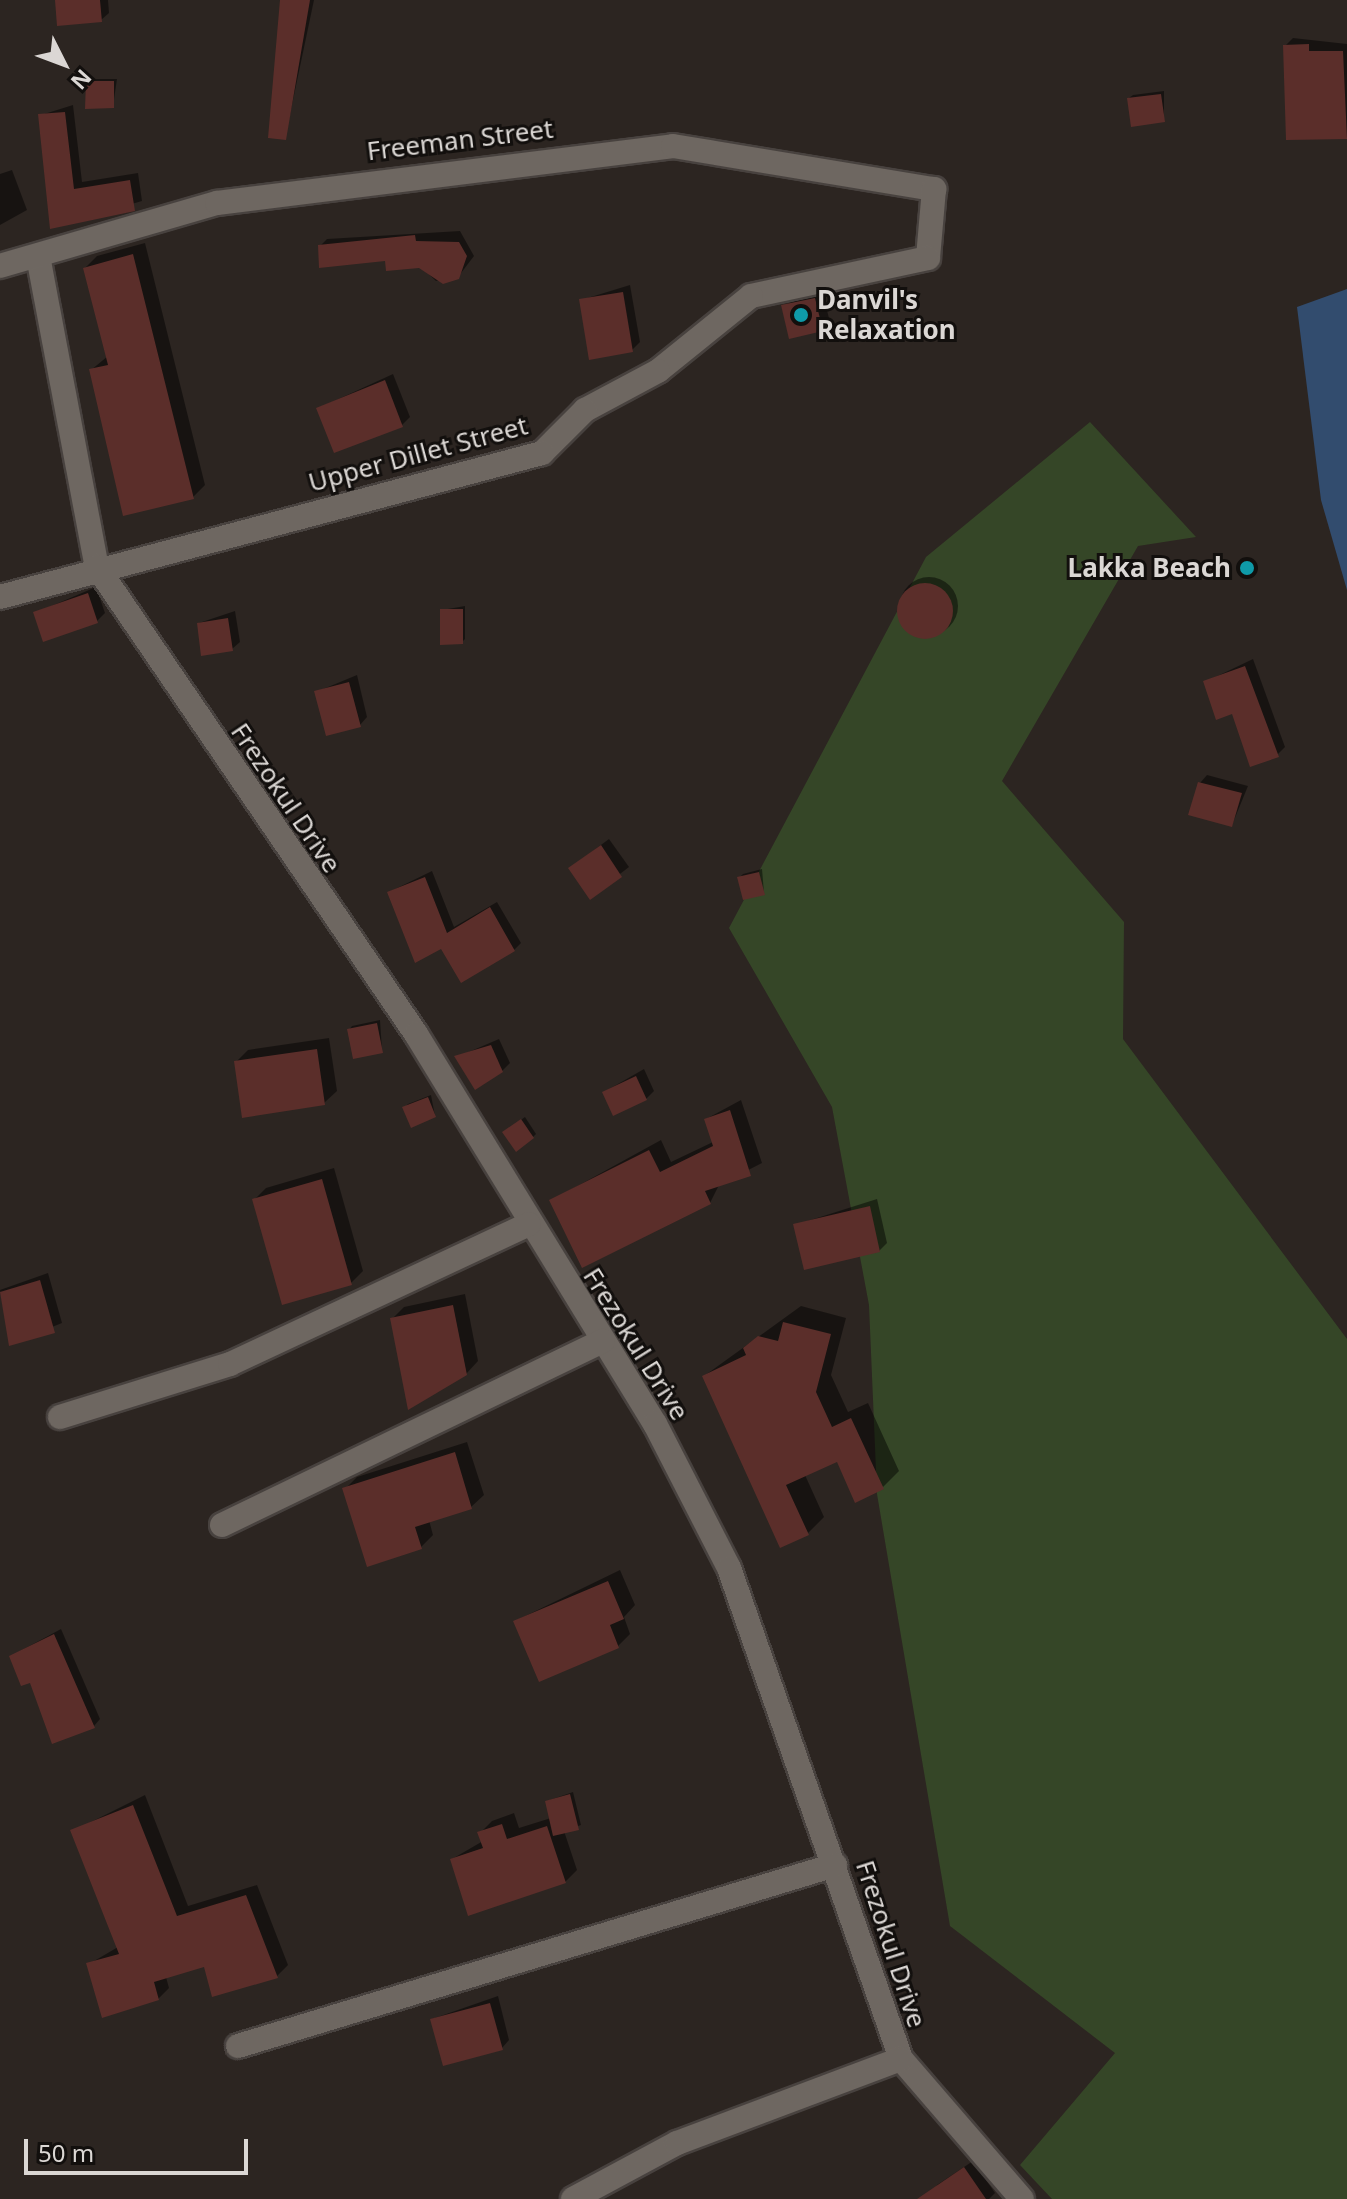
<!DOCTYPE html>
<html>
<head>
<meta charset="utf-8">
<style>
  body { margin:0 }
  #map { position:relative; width:1347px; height:2199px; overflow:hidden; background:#2c2521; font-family:"Noto Sans",sans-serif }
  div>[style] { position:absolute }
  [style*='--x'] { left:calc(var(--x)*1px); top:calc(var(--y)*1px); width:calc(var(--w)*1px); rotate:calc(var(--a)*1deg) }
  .green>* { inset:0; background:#354627 }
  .water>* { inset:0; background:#324c6e }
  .shadow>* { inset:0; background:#0007 }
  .round { border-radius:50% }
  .building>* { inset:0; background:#5b2e2a }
  .roads { filter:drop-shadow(2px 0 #48423f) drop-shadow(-2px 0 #48423f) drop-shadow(0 2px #48423f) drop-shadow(0 -2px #48423f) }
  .minor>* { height:24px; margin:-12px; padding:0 12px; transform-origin:12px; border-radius:12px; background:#6e6761 }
  .dots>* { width:22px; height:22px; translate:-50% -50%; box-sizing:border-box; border:4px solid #120f0d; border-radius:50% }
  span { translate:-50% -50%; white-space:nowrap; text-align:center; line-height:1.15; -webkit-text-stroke:6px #120f0d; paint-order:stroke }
  .street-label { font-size:26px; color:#dbd7d4 }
  .poi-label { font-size:26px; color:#dbd7d4; font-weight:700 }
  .left { translate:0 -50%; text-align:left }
  .right { translate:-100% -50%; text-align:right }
  .north { position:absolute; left:24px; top:24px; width:80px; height:80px; -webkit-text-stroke:6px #120f0d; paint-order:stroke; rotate:132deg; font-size:22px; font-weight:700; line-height:32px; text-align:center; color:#dbd7d4 }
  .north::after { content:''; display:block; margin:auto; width:28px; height:36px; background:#dbd7d4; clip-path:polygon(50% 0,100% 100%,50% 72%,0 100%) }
  .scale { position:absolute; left:24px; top:2139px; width:224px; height:36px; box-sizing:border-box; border:4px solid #dbd7d4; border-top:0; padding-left:10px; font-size:24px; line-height:28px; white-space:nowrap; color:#dbd7d4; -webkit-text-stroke:6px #120f0d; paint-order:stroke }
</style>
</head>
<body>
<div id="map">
  <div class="green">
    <div style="clip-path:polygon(1090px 422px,1196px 537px,1138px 546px,1002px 781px,1124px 922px,1123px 1039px,1347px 1339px,1347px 2199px,1052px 2199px,1020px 2165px,1115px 2053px,950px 1926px,877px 1494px,869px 1305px,832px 1107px,729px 928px,926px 557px)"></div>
  </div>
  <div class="water">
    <div style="clip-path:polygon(1347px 289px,1347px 590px,1321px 500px,1297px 307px)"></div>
  </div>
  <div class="shadow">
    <div style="clip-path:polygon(57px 0,108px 0,109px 13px,101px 20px)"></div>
    <div style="clip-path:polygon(282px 0,314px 0,285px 138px)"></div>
    <div style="clip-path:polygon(1293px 38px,1347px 44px,1347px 137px,1287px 138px,1285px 46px)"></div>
    <div style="clip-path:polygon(91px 79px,117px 79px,113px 106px,88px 82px)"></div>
    <div style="clip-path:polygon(1164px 91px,1164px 120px,1129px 98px,1133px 95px)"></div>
    <div style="clip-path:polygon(73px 105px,82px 182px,138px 173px,142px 201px,52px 227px,41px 115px)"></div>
    <div style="clip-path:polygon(12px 170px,27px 210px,0 225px,0 174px)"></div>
    <div style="clip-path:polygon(460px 231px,474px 256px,458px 277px,436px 281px,420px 266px,320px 246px,327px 239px)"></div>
    <div style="clip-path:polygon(145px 243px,205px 485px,193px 497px,91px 370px,108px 356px,85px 268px,97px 256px)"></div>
    <div style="clip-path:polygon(630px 285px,640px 342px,632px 350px,581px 300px)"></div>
    <div style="clip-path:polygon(822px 291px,830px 322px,822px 330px,784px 305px)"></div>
    <div style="clip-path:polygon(393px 374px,410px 417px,402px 425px,319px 408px)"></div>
    <div class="round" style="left:900px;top:577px;width:58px;height:58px"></div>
    <div style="clip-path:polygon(96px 587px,105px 613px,97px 621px,35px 613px)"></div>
    <div style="clip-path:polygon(465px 606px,465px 639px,462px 642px,442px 610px)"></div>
    <div style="clip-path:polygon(235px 611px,240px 642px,232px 649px,199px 623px)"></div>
    <div style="clip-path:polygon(1253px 659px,1285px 747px,1277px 755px,1205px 682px)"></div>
    <div style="clip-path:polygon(357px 675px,367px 717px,360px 725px,316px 692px)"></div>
    <div style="clip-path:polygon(1207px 775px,1248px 786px,1232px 825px,1200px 783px)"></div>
    <div style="clip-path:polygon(609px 839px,629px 867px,590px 897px,570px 868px)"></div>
    <div style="clip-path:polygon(762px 869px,764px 893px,739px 878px,743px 874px)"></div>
    <div style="clip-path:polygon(432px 871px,454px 927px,497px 902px,521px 943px,514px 950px,442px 946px,389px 892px)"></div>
    <div style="clip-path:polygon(380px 1020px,382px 1051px,349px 1030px,352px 1026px)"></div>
    <div style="clip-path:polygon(329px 1038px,337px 1091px,324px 1103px,236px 1062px,248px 1050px)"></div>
    <div style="clip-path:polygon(499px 1039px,510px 1063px,502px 1071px,457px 1057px)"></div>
    <div style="clip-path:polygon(644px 1069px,654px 1091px,646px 1099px,604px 1092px)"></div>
    <div style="clip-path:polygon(431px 1095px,435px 1116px,405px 1107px,408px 1104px)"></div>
    <div style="clip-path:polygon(741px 1100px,762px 1163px,719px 1185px,710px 1203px,552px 1200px,661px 1140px,671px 1162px,713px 1142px,706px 1119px)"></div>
    <div style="clip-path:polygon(525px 1117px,536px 1134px,533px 1137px,508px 1129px)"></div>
    <div style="clip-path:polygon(334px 1168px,363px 1271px,350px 1284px,254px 1200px,266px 1188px)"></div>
    <div style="clip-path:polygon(877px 1199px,887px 1243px,879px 1251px,795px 1225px)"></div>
    <div style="clip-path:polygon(48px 1273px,62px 1323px,10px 1344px,0 1290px)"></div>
    <div style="clip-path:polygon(465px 1294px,478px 1361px,466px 1374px,392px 1319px,404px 1307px)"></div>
    <div style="clip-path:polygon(801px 1306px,846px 1318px,831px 1375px,848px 1412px,868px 1403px,899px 1471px,882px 1488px,838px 1460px,805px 1475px,824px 1517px,808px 1533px,704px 1376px)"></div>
    <div style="clip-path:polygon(467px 1442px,484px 1495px,471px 1507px,429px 1520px,433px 1535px,421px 1547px,345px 1489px,357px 1477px)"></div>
    <div style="clip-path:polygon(620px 1570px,635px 1605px,624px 1617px,630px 1634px,618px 1646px,515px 1621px)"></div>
    <div style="clip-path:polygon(61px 1629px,100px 1719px,94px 1726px,31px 1680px,11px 1656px)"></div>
    <div style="clip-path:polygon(573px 1792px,581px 1825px,564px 1831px,577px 1870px,565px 1882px,452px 1859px,483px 1841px,480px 1833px,492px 1821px,514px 1813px,519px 1828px,551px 1818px,547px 1801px)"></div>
    <div style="clip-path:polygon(145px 1795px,188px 1906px,257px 1885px,288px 1965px,277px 1976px,206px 1965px,166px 1977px,169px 1988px,158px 1999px,89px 1964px,118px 1947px,73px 1831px)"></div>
    <div style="clip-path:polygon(498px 1996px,509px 2040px,502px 2048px,432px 2019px)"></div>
    <div style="clip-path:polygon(973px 2161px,995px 2193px,989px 2199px,933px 2199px,937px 2185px)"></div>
  </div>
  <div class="building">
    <div style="clip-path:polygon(55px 0,100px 0,102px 22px,57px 26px)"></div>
    <div style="clip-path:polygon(280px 0,310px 0,286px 140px,268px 138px)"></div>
    <div style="clip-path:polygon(1309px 44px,1309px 51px,1343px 51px,1347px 139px,1286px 140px,1283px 45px)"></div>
    <div style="clip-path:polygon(86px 81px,114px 81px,114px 108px,85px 109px)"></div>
    <div style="clip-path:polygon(1161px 94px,1165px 122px,1131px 127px,1127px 98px)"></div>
    <div style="clip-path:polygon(65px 112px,74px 189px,130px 180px,135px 211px,50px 229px,38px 114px)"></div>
    <div style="clip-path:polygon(415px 235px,416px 241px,459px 242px,467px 256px,459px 279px,443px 284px,419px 268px,386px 271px,385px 261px,319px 268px,318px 245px)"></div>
    <div style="clip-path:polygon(133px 254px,194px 499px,123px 516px,89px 369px,108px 365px,83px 268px)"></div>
    <div style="clip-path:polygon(623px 292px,633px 352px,589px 360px,579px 299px)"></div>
    <div style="clip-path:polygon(815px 298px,823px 331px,789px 339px,781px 305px)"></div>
    <div style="clip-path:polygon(385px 380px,403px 427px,334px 453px,316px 408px)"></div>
    <div class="round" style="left:897px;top:583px;width:56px;height:56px"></div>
    <div style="clip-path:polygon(88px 593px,98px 623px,43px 642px,33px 612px)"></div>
    <div style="clip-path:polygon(440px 609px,463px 609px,463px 644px,440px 645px)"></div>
    <div style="clip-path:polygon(228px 618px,233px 651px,201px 656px,197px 623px)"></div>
    <div style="clip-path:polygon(1245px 666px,1279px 757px,1250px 767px,1232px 714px,1216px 720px,1203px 681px)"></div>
    <div style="clip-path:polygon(349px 682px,361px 727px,326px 736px,314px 691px)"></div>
    <div style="clip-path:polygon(1198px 782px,1242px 793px,1232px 827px,1188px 815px)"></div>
    <div style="clip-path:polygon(601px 845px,622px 877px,590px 900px,568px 868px)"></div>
    <div style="clip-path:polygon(759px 872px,765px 895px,743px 900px,737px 877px)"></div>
    <div style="clip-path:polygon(425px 877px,447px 933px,490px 907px,515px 951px,461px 983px,441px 949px,415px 963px,387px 892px)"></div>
    <div style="clip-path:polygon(377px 1023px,383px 1053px,353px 1059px,347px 1029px)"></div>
    <div style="clip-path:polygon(491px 1045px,503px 1072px,475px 1090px,454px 1056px)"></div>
    <div style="clip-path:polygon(317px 1049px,325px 1105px,242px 1118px,234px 1061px)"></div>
    <div style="clip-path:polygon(636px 1076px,647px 1100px,613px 1116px,602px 1092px)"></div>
    <div style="clip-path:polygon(428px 1097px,436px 1117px,411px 1128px,402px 1107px)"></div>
    <div style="clip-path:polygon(730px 1110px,751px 1176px,705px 1191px,711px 1204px,582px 1268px,549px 1200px,649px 1150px,660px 1172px,713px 1146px,704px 1119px)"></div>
    <div style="clip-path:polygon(521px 1119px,534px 1138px,516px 1152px,502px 1132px)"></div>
    <div style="clip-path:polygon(322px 1179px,352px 1285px,282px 1305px,252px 1199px)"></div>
    <div style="clip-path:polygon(870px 1206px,880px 1252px,804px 1270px,793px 1224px)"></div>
    <div style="clip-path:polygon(40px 1280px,55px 1333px,9px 1346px,0 1292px)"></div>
    <div style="clip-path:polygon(453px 1305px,467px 1375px,408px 1410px,390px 1318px)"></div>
    <div style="clip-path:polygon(783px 1322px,831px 1334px,816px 1392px,832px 1427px,851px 1418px,884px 1489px,855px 1503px,837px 1462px,786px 1485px,809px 1535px,780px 1548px,702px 1376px,746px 1355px,743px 1348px,758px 1336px,778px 1341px)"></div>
    <div style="clip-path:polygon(455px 1452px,472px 1509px,415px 1527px,422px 1549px,367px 1567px,342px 1488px)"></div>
    <div style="clip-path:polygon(608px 1581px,624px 1619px,610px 1625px,619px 1648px,539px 1682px,513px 1621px)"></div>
    <div style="clip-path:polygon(54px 1634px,95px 1728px,52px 1744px,30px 1683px,21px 1686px,9px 1656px)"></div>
    <div style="clip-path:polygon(570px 1794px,579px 1830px,553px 1836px,545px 1801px)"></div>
    <div style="clip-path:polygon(133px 1805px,177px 1916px,246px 1895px,278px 1978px,212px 1997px,204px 1967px,154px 1982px,159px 2000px,102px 2018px,86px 1963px,119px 1954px,70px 1830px)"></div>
    <div style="clip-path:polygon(502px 1824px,507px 1839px,547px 1826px,566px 1883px,468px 1916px,450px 1859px,483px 1848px,477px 1832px)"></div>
    <div style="clip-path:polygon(490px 2003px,503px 2050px,443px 2066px,430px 2019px)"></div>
    <div style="clip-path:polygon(964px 2167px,986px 2199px,917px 2199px)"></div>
  </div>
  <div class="roads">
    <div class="minor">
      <div style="--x:38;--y:256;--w:317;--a:79.3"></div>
      <div style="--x:97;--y:567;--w:566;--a:55.66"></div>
      <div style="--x:416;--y:1034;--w:457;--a:58.5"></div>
      <div style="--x:655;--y:1424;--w:162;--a:62.8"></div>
      <div style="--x:729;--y:1568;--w:520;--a:70.69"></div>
      <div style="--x:901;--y:2059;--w:185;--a:49.2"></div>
      <div style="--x:0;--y:266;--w:226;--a:-16.2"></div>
      <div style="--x:217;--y:203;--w:460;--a:-7.1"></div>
      <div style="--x:673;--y:146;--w:265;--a:9.4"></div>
      <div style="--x:934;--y:189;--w:69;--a:95"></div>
      <div style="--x:928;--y:258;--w:181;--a:167.9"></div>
      <div style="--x:751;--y:296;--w:119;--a:141.1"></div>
      <div style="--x:658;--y:371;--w:83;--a:151.9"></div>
      <div style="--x:585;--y:410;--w:61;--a:135"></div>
      <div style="--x:542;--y:453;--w:561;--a:165.12"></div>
      <div style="--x:60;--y:1417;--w:178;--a:-17.3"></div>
      <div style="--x:230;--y:1364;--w:330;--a:-25.1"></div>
      <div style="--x:222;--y:1525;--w:423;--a:-25.8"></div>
      <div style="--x:238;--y:2046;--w:624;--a:-16.87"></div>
      <div style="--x:573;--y:2199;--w:118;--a:-28.3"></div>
      <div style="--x:677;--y:2143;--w:239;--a:-20.6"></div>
    </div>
  </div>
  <div class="dots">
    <div style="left:801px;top:315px;background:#0f9aa8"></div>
    <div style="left:1247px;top:568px;background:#0f9aa8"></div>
  </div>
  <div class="street-label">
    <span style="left:460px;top:140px;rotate:-7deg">Freeman Street</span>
    <span style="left:418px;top:454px;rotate:-15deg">Upper Dillet Street</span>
    <span style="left:286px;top:798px;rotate:56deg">Frezokul Drive</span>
    <span style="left:636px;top:1344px;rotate:58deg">Frezokul Drive</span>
    <span style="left:891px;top:1944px;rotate:72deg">Frezokul Drive</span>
  </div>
  <div class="poi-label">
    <span class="left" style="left:817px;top:315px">Danvil's<br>Relaxation</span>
    <span class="right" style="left:1231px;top:568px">Lakka Beach</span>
  </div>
  <div class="north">N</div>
  <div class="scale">50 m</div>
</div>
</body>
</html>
